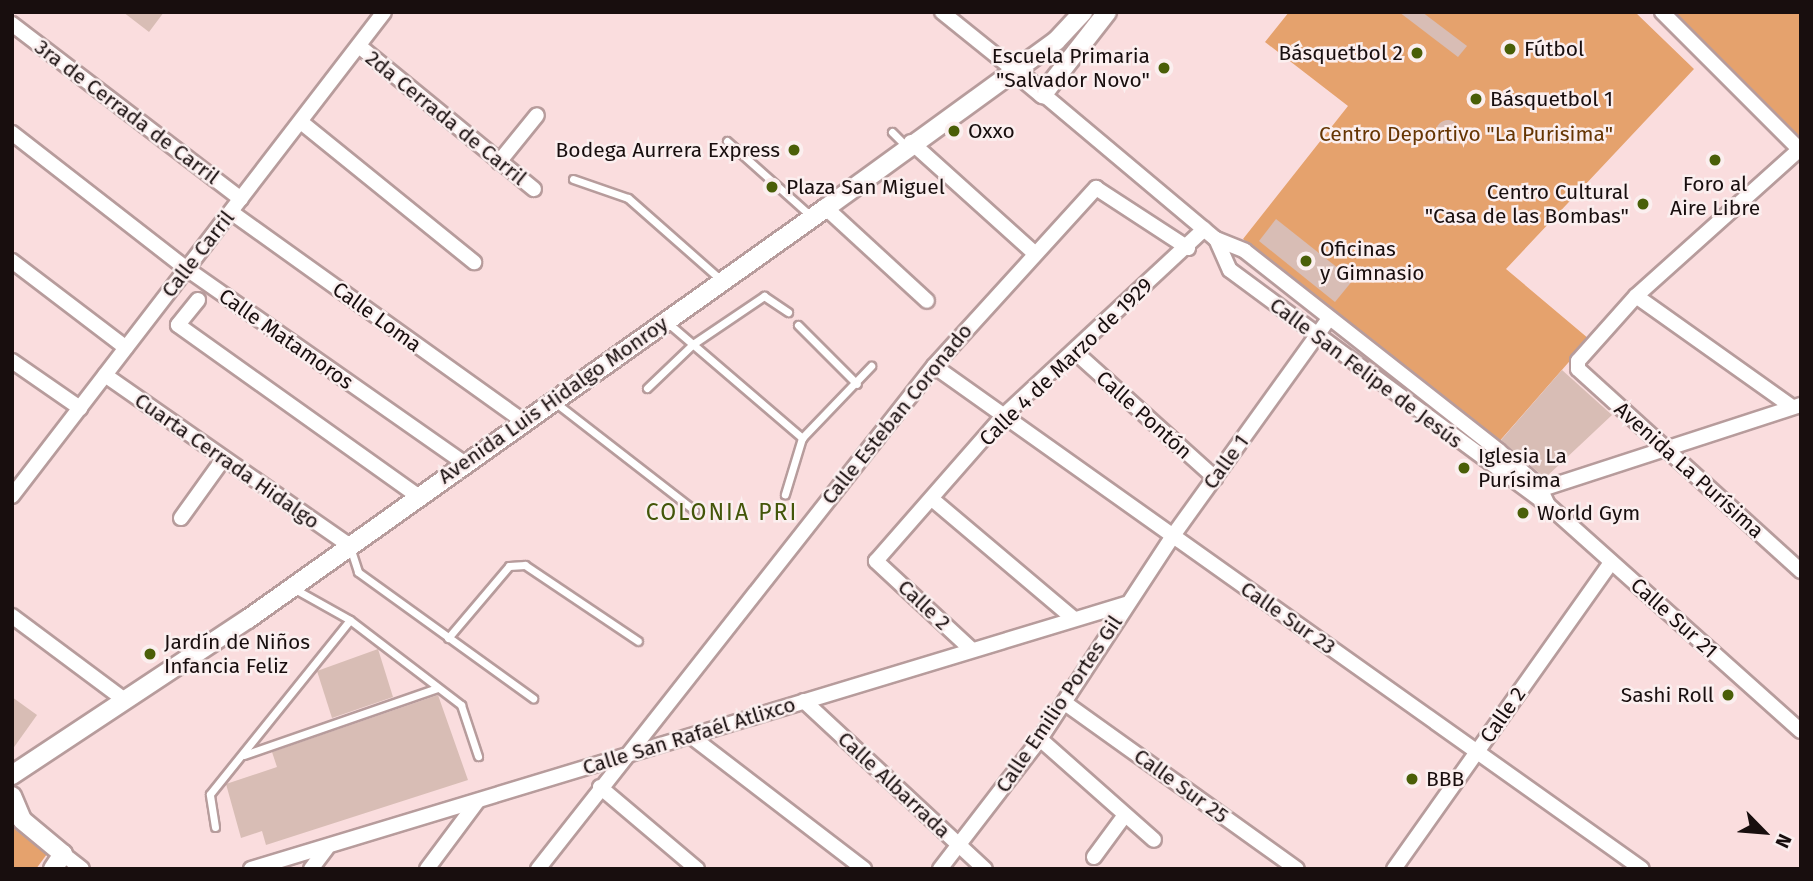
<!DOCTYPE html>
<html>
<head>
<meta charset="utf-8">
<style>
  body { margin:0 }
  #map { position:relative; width:1813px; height:881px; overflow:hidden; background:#faddde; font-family:"Fira Sans",sans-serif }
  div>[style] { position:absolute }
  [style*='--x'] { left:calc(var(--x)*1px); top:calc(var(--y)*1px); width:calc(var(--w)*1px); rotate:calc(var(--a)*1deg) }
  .green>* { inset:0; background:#e5a26d }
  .building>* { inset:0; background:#d8bdb5 }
  .round { border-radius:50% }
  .roads { filter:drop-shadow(2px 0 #b79c9c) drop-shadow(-2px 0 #b79c9c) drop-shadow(0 2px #b79c9c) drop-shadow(0 -2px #b79c9c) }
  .service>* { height:7px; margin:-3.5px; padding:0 3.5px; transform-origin:3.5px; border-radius:3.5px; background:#fff }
  .minor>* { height:14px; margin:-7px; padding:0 7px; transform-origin:7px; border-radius:7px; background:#fff }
  .tertiary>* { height:18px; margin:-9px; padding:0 9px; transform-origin:9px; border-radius:9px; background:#fff }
  .dots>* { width:19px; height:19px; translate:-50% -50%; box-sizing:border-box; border:4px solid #fbefef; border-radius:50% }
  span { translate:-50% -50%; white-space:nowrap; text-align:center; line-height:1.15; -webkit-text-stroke:5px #fbefef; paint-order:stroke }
  .poi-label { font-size:21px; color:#180e0e }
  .left { translate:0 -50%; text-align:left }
  .right { translate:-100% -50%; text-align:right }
  .street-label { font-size:21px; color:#180e0e }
  .park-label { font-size:21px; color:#653502 }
  .neighbourhood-label { font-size:23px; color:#435609; letter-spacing:2px }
  .frame { position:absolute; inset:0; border:14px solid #180e0e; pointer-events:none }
  .north { position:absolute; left:1729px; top:797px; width:70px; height:70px; -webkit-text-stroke:5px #fbefef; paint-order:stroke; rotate:115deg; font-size:19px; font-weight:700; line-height:28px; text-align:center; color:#180e0e }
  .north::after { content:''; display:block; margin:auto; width:24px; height:32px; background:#180e0e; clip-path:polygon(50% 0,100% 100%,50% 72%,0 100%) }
</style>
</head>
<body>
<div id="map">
  <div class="green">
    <div style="clip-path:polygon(1289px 12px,1635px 12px,1694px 69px,1506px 269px,1589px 339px,1497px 444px,1243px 239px,1348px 106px,1265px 42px)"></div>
    <div style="clip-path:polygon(1670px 12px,1801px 12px,1801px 138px)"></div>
    <div style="clip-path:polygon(12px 827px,47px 854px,36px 869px,12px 869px)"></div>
  </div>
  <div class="building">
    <div style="clip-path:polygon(123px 12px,164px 12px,149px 32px)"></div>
    <div style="clip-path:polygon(1399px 12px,1422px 12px,1467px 46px,1458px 57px)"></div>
    <div class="round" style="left:1436px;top:120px;width:24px;height:24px"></div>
    <div style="clip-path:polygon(1276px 219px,1353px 280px,1335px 302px,1259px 241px)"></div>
    <div style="clip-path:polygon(1562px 370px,1612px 415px,1545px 478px,1501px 440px)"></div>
    <div style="clip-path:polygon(378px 649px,393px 697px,332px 718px,317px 671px)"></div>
    <div style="clip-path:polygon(438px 695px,468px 780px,266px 845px,262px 831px,241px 838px,226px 784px,277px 767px,272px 752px)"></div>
    <div style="clip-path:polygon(12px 697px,37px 715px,12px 750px)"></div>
  </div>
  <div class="roads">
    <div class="service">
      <div style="--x:892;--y:132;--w:20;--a:45"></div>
      <div style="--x:727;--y:141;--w:114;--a:41.8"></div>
      <div style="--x:573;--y:179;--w:58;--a:19.1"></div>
      <div style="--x:628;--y:198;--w:125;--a:41.4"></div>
      <div style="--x:668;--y:323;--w:177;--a:40.6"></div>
      <div style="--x:802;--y:438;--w:59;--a:106.9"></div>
      <div style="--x:798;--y:325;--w:83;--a:45"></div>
      <div style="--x:647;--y:388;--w:64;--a:-43.7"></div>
      <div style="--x:693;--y:344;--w:86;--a:-34.1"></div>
      <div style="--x:764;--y:296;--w:29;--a:34"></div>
      <div style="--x:556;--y:403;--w:175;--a:37.8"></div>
      <div style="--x:802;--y:438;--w:100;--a:-46.2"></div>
      <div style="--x:350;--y:547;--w:26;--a:72"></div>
      <div style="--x:358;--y:572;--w:216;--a:35.8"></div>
      <div style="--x:293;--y:588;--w:65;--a:29.3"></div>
      <div style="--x:350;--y:620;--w:140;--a:37.4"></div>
      <div style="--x:461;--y:705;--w:54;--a:71.6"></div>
      <div style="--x:448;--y:638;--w:94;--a:-49.7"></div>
      <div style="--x:509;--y:566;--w:16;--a:-4"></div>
      <div style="--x:525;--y:565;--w:136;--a:33.9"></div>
      <div style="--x:244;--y:755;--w:205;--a:-19.1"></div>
      <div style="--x:215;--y:827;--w:33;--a:-99"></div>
      <div style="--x:210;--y:794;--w:223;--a:-51.2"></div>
    </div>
    <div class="minor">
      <div style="--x:942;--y:12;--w:92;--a:38.9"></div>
      <div style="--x:1662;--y:12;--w:197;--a:45"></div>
      <div style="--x:12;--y:24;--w:288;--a:37.4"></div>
      <div style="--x:359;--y:46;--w:226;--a:39.3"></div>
      <div style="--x:1043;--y:94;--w:226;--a:40"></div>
      <div style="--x:1216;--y:239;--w:31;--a:22"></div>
      <div style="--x:1245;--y:251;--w:323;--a:38.2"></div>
      <div style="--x:1499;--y:451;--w:53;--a:41.2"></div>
      <div style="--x:1539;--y:486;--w:21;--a:65"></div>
      <div style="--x:301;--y:122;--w:223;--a:39"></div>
      <div style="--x:12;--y:133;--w:222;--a:37.9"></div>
      <div style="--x:187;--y:269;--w:338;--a:35"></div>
      <div style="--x:911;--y:142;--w:164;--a:42"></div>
      <div style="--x:1801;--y:148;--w:222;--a:138.1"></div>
      <div style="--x:1636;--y:296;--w:87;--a:131.7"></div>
      <div style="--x:1578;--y:361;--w:8;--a:90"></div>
      <div style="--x:1578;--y:369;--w:301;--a:42.2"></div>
      <div style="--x:499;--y:162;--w:60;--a:-51"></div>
      <div style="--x:826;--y:208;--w:137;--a:42.6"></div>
      <div style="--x:231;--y:212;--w:359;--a:35.6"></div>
      <div style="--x:1216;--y:239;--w:34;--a:66"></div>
      <div style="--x:1230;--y:270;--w:395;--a:36.5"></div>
      <div style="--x:1548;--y:505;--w:339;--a:41.8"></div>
      <div style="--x:12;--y:261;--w:143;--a:37.3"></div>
      <div style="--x:1636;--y:296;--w:191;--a:35.4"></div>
      <div style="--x:198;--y:300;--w:32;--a:129"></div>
      <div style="--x:178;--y:325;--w:295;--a:35.5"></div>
      <div style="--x:1074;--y:351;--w:190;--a:42"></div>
      <div style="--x:12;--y:361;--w:83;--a:34.7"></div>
      <div style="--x:934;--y:366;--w:868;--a:35.39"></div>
      <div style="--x:105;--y:375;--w:299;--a:34.9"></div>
      <div style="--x:1533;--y:492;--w:282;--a:-18"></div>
      <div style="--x:12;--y:496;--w:610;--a:-52.45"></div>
      <div style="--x:932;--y:499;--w:185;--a:40.2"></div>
      <div style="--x:181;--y:518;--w:70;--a:-54.3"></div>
      <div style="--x:12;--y:616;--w:142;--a:36.7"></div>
      <div style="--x:972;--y:650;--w:131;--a:-137.2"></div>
      <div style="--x:876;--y:561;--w:191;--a:-48.8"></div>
      <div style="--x:1002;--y:417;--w:276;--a:-42.9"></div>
      <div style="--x:804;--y:701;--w:247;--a:42.9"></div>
      <div style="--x:1065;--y:703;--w:285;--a:35.6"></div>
      <div style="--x:692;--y:737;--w:217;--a:37.5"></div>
      <div style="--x:1040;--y:739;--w:152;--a:41.5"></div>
      <div style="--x:600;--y:787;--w:127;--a:40.2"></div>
      <div style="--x:63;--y:854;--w:24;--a:38"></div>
      <div style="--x:1094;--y:857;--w:52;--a:-53.6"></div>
      <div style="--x:251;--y:869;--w:914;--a:-16.85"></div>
      <div style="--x:311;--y:869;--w:26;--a:-53"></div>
      <div style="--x:427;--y:869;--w:84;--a:-53.3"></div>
      <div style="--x:538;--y:869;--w:640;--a:-51.79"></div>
      <div style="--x:934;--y:366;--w:241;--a:-47.7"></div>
      <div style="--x:1096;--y:188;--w:110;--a:33.1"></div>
      <div style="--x:940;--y:869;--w:164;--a:-52.4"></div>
      <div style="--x:1040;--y:739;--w:241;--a:-56.8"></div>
      <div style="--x:1172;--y:537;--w:267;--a:-54.3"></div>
      <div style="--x:1394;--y:869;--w:376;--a:-54.7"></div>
    </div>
    <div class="tertiary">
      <div style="--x:1014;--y:70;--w:38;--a:40"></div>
      <div style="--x:1043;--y:94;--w:104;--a:-52"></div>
      <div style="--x:12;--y:775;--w:283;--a:-33.5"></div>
      <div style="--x:248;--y:619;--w:709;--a:-35.42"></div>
      <div style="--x:826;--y:208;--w:284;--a:-36"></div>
      <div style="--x:1056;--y:41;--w:40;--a:-47"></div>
      <div style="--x:12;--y:796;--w:26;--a:67"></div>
      <div style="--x:22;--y:820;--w:53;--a:39.7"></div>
      <div style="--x:63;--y:854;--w:18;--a:124"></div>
    </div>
  </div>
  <div class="dots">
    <div style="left:1510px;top:49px;background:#4a5f08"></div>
    <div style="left:1417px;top:53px;background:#4a5f08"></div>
    <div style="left:1164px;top:68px;background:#4a5f08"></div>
    <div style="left:1476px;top:99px;background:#4a5f08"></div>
    <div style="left:954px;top:131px;background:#4a5f08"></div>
    <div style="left:794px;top:150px;background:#4a5f08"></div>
    <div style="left:1715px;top:160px;background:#4a5f08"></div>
    <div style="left:772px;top:187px;background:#4a5f08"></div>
    <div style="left:1643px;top:204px;background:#4a5f08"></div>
    <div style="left:1306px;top:261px;background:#4a5f08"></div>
    <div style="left:1464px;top:468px;background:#4a5f08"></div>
    <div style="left:1523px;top:513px;background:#4a5f08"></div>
    <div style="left:150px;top:654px;background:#4a5f08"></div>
    <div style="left:1728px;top:695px;background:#4a5f08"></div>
    <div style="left:1412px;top:779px;background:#4a5f08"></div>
  </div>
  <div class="poi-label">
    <span class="left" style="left:1524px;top:49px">Fútbol</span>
    <span class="right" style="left:1403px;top:53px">Básquetbol 2</span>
    <span class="right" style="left:1150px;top:68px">Escuela Primaria<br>"Salvador Novo"</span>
    <span class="left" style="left:1490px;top:99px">Básquetbol 1</span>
    <span class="left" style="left:968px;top:131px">Oxxo</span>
    <span class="right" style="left:780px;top:150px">Bodega Aurrera Express</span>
    <span style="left:1715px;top:196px">Foro al<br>Aire Libre</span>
    <span class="left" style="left:786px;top:187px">Plaza San Miguel</span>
    <span class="right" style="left:1629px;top:204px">Centro Cultural<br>"Casa de las Bombas"</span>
    <span class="left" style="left:1320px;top:261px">Oficinas<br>y Gimnasio</span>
    <span class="left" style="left:1478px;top:468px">Iglesia La<br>Purísima</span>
    <span class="left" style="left:1537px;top:513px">World Gym</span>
    <span class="left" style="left:164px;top:654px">Jardín de Niños<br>Infancia Feliz</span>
    <span class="right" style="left:1714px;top:695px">Sashi Roll</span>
    <span class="left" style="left:1426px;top:779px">BBB</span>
  </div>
  <div class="street-label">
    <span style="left:127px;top:112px;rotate:37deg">3ra de Cerrada de Carril</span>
    <span style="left:446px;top:118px;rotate:39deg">2da Cerrada de Carril</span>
    <span style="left:198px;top:254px;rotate:-52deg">Calle Carril</span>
    <span style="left:377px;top:317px;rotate:36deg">Calle Loma</span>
    <span style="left:286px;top:339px;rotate:35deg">Calle Matamoros</span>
    <span style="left:1066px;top:362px;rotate:-44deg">Calle 4 de Marzo de 1929</span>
    <span style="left:1366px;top:373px;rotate:37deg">Calle San Felipe de Jesús</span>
    <span style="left:553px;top:400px;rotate:-35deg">Avenida Luis Hidalgo Monroy</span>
    <span style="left:897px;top:414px;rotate:-51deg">Calle Esteban Coronado</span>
    <span style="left:1144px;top:415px;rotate:42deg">Calle Pontón</span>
    <span style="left:227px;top:461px;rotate:35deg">Cuarta Cerrada Hidalgo</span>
    <span style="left:1226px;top:462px;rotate:-54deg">Calle 1</span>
    <span style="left:1689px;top:470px;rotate:42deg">Avenida La Purísima</span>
    <span style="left:924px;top:605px;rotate:43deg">Calle 2</span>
    <span style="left:1288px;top:618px;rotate:35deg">Calle Sur 23</span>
    <span style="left:1674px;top:618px;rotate:42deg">Calle Sur 21</span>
    <span style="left:1059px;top:704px;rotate:-56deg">Calle Emilio Portes Gil</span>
    <span style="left:1503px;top:715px;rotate:-55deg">Calle 2</span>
    <span style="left:689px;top:736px;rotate:-17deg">Calle San Rafaél Atlixco</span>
    <span style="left:894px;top:785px;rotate:43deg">Calle Albarrada</span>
    <span style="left:1181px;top:786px;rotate:36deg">Calle Sur 25</span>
  </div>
  <div class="park-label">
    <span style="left:1466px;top:134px">Centro Deportivo "La Purisima"</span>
  </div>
  <div class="neighbourhood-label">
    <span style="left:722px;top:512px">COLONIA PRI</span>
  </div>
  <div class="frame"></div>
  <div class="north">N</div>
</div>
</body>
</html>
